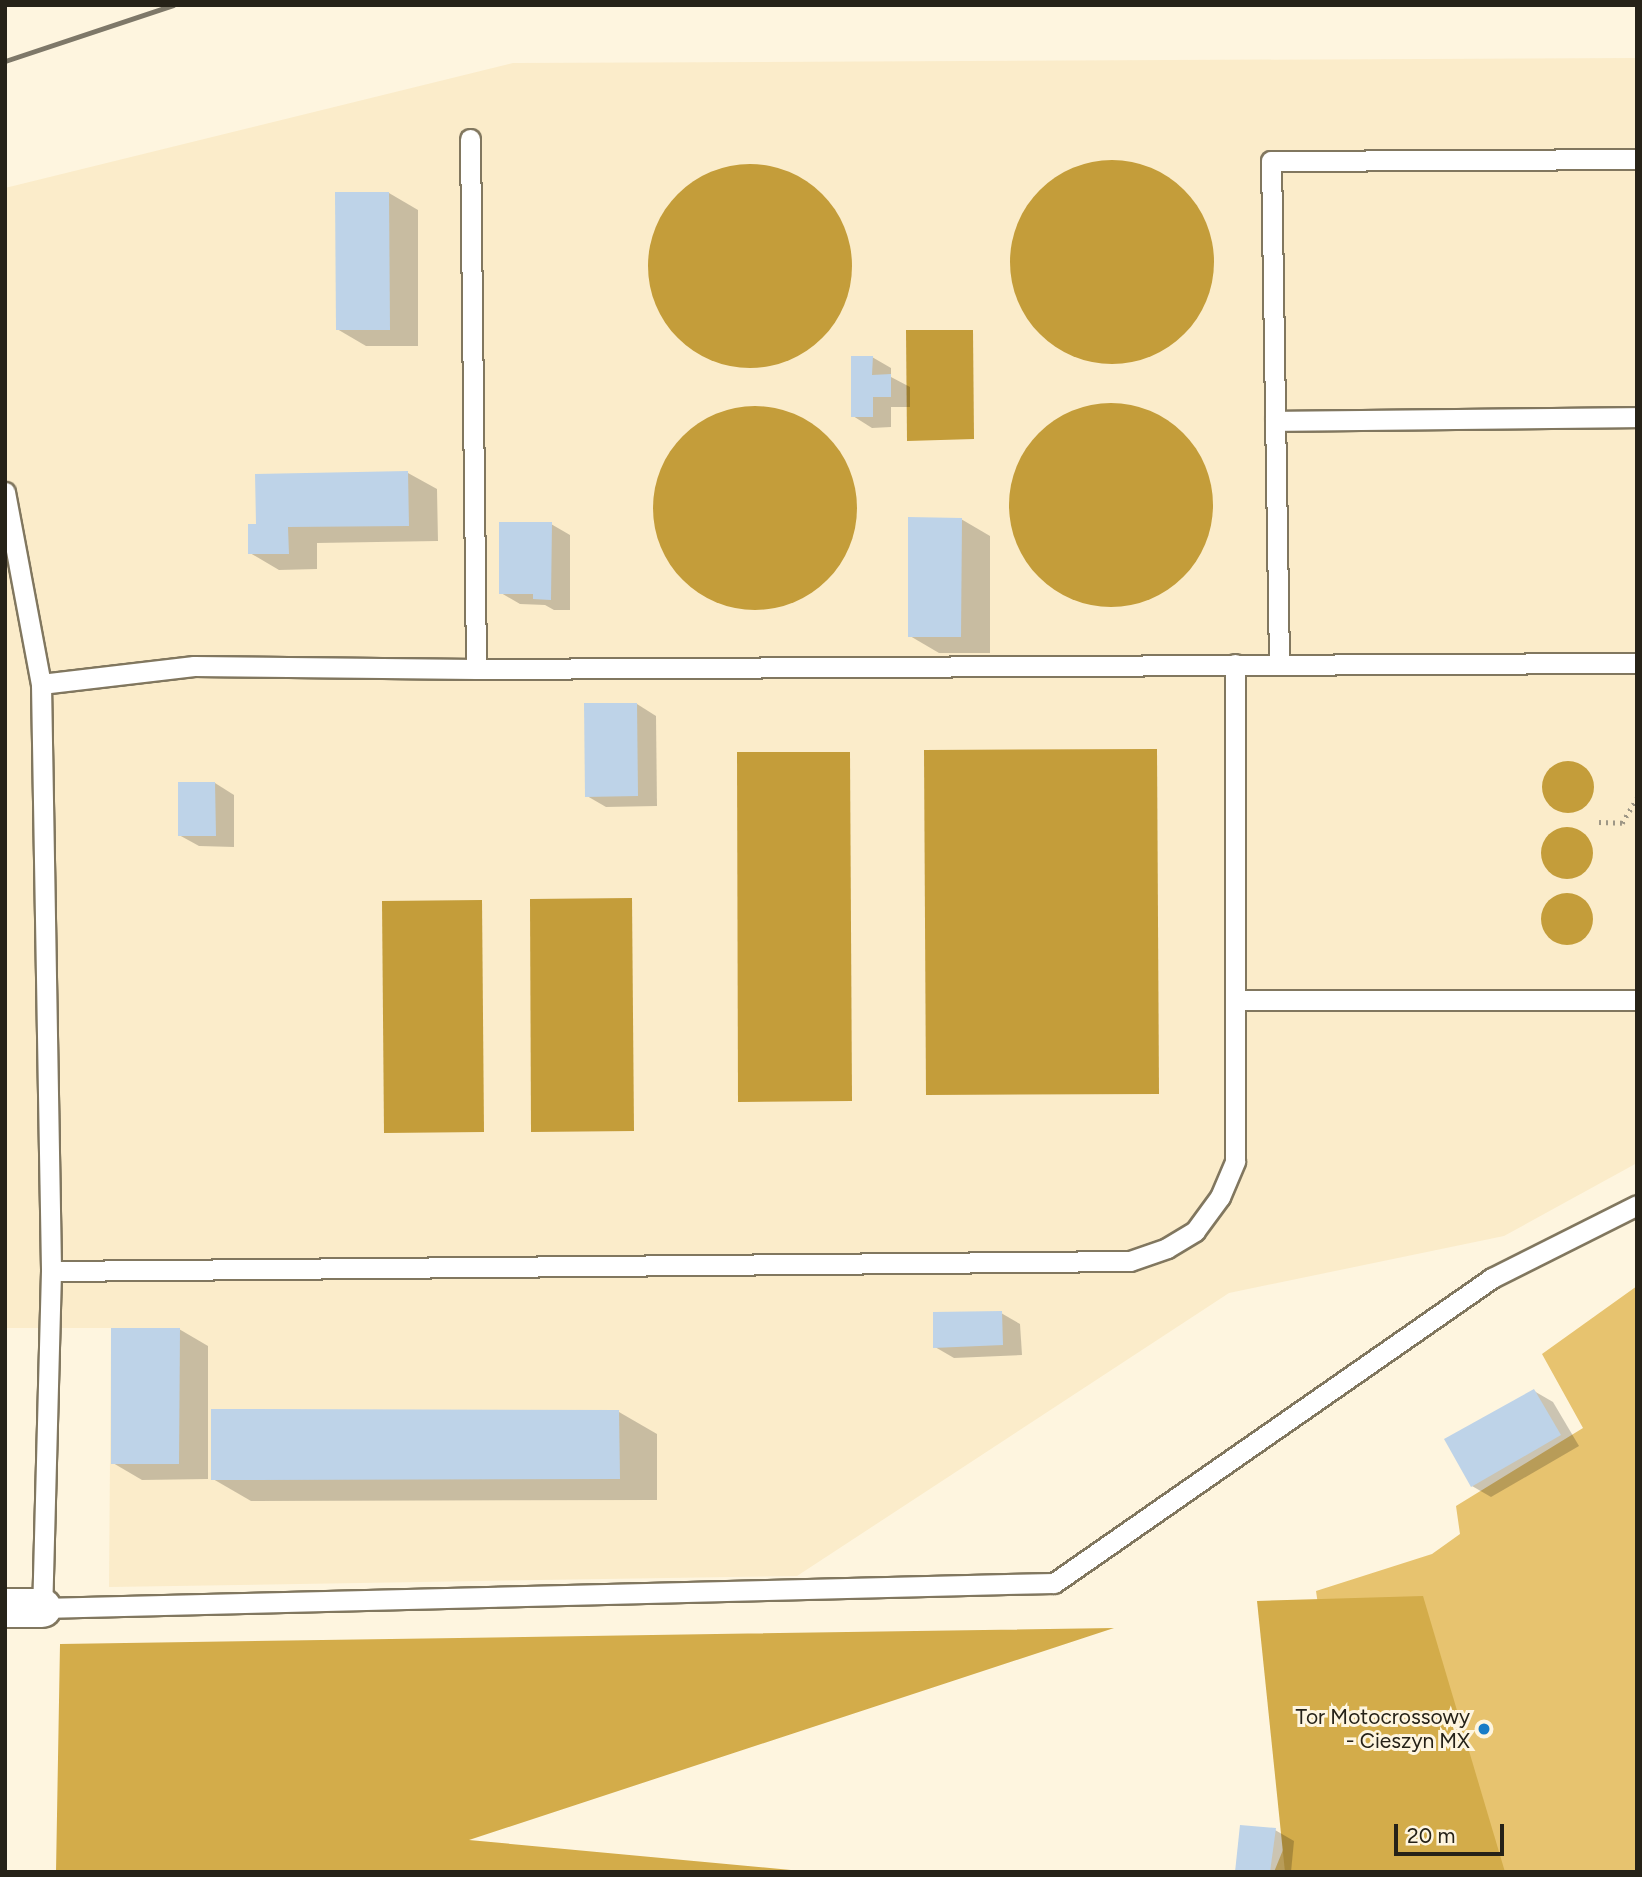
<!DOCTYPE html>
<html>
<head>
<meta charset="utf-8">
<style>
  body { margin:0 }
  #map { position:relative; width:1642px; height:1877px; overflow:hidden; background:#fef5df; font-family:Figtree,sans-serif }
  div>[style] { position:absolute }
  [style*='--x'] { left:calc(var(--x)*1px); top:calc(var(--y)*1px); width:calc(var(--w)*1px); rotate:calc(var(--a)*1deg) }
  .built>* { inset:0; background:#fbecca }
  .green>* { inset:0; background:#e7c36f }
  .forest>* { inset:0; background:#d3ac4a }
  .water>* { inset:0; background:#c49d3a }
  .round { border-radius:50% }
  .shadow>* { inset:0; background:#0003 }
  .building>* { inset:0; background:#bed3e8 }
  .path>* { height:4.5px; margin-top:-2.25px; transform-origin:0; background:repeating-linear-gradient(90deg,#9e9786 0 2px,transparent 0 7px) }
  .roads { filter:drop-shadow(2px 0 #81775f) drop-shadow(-2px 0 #81775f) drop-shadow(0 2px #81775f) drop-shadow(0 -2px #81775f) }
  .service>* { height:19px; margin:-9.5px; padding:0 9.5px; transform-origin:9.5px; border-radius:9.5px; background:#fff }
  .minor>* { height:38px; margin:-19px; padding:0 19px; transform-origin:19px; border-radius:19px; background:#fff }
  .rail>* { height:5px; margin:-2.5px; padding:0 2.5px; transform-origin:2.5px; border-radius:2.5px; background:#7e7869 }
  .dots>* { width:19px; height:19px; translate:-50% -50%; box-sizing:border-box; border:4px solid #fef5df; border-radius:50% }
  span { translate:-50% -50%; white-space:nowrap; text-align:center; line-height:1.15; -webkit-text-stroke:6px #fef5df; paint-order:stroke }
  .poi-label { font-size:21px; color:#262218 }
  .right { translate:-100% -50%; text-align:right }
  .frame { position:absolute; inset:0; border:7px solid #262218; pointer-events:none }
  .scale { position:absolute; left:1394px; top:1824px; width:110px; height:32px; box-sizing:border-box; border:4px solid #262218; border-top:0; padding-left:9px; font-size:21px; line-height:24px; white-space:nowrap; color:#262218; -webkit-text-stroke:5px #fef5df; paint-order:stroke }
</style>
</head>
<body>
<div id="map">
  <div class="built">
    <div style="clip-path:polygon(1637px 58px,1637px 1163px,1504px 1236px,1229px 1293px,797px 1576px,109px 1587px,111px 1328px,5px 1328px,5px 188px,513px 63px)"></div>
  </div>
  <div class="green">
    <div style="clip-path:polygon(1637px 1286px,1637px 1872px,1274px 1872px,1335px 1722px,1316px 1591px,1432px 1554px,1460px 1534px,1456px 1506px,1583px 1428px,1542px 1354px)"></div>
  </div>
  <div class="forest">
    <div style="clip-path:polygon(1423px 1596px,1505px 1872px,1285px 1872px,1257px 1601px)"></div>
    <div style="clip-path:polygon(1114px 1628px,469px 1840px,812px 1872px,56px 1872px,60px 1644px)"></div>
  </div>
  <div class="water">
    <div class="round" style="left:1010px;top:160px;width:204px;height:204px"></div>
    <div class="round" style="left:648px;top:164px;width:204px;height:204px"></div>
    <div style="clip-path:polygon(906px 330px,973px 330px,974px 439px,907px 441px)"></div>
    <div class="round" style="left:1009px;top:403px;width:204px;height:204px"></div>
    <div class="round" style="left:653px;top:406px;width:204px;height:204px"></div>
    <div style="clip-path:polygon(1157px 749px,1159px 1094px,926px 1095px,924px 750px)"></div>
    <div style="clip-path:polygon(737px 752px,850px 752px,852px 1101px,738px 1102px)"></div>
    <div class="round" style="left:1542px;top:761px;width:52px;height:52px"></div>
    <div class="round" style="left:1541px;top:827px;width:52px;height:52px"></div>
    <div class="round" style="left:1541px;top:893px;width:52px;height:52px"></div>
    <div style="clip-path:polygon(632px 898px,634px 1131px,531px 1132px,530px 899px)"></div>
    <div style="clip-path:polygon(482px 900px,484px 1132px,384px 1133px,382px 901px)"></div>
  </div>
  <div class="shadow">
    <div style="clip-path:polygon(389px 193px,418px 210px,418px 346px,366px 346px,337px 329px)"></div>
    <div style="clip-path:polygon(872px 357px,891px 368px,891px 377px,910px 387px,910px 407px,891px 407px,891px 427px,872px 428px,853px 416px)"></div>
    <div style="clip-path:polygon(408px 473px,437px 489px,438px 541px,317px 543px,317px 569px,279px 570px,250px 553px,258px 525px,257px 475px)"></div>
    <div style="clip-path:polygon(961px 519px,990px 536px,990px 653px,939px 653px,910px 636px)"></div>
    <div style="clip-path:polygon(551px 524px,570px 535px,570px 610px,554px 610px,545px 605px,520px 604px,501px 593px)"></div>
    <div style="clip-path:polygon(637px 704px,656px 716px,657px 806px,606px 807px,587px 796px)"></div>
    <div style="clip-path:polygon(215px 783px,234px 795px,234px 847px,199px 846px,179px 835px)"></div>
    <div style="clip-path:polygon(1001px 1313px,1020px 1324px,1022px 1355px,954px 1358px,935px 1347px)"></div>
    <div style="clip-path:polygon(179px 1329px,208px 1346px,208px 1479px,142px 1480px,113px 1463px)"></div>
    <div style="clip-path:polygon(1534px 1391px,1553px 1402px,1579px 1446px,1491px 1497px,1472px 1486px)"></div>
    <div style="clip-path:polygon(619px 1412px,657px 1434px,657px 1500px,251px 1501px,213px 1479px)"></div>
    <div style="clip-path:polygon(1275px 1830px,1294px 1841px,1291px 1872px,1237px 1872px)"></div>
  </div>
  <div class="building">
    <div style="clip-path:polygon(335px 192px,389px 192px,390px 330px,336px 330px)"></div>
    <div style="clip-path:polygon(851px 356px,873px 356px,872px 375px,891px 374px,891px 397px,873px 397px,873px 417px,851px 417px)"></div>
    <div style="clip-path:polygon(408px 471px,409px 526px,288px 527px,289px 554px,248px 554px,248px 524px,256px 524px,255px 474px)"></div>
    <div style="clip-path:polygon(908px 517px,962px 518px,961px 637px,908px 637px)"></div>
    <div style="clip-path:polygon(499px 522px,552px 522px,551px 600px,533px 599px,533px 594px,499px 594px)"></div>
    <div style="clip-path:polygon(584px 703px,637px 703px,638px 796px,585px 797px)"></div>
    <div style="clip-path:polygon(178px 782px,215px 782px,216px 836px,178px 836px)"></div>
    <div style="clip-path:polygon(1002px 1311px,1003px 1345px,933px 1348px,933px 1312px)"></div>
    <div style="clip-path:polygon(111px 1328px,180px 1328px,179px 1464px,111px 1464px)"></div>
    <div style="clip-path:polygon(1534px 1389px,1561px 1435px,1471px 1487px,1444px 1439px)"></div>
    <div style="clip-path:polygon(211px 1409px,619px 1410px,620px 1479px,211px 1480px)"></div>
    <div style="clip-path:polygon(1240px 1825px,1276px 1828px,1270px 1872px,1235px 1872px)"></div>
  </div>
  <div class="path">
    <div style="--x:1599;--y:822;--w:23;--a:2"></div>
    <div style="--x:1622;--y:823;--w:29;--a:-59"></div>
  </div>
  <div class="roads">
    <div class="service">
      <div style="--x:470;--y:139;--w:530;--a:89.35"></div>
      <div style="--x:1275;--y:421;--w:362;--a:-0.6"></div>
      <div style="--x:5;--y:492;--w:195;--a:79.4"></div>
      <div style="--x:41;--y:684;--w:587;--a:89.02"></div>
      <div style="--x:51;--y:1271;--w:337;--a:91.5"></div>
      <div style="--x:42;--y:1608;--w:1012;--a:-1.42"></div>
      <div style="--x:1054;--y:1583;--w:534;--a:-34.85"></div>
      <div style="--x:1492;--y:1278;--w:162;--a:-26.7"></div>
      <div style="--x:1279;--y:663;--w:502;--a:-90.91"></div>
      <div style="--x:1271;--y:161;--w:366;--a:-0.3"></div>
      <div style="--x:41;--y:684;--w:154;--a:-6.7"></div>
      <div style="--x:194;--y:666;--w:282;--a:0.6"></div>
      <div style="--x:476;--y:669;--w:1161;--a:-0.3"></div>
      <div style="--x:1237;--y:1000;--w:400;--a:0"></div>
      <div style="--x:51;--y:1271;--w:1079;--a:-0.53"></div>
      <div style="--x:1130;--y:1261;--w:39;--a:-19"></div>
      <div style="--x:1167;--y:1248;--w:33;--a:-31"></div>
      <div style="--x:1195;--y:1231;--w:42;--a:-53.7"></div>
      <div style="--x:1220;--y:1197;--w:39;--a:-67"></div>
      <div style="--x:1235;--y:1161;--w:497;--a:-90"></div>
    </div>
    <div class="minor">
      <div style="--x:5;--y:1608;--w:37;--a:0"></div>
    </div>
  </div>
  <div class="rail">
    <div style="--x:5;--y:61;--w:177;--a:-18.4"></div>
  </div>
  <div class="dots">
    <div style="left:1484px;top:1729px;background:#187cc7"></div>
  </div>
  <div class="poi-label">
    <span class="right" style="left:1470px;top:1729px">Tor Motocrossowy<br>- Cieszyn MX</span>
  </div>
  <div class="frame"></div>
  <div class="scale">20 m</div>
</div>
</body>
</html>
